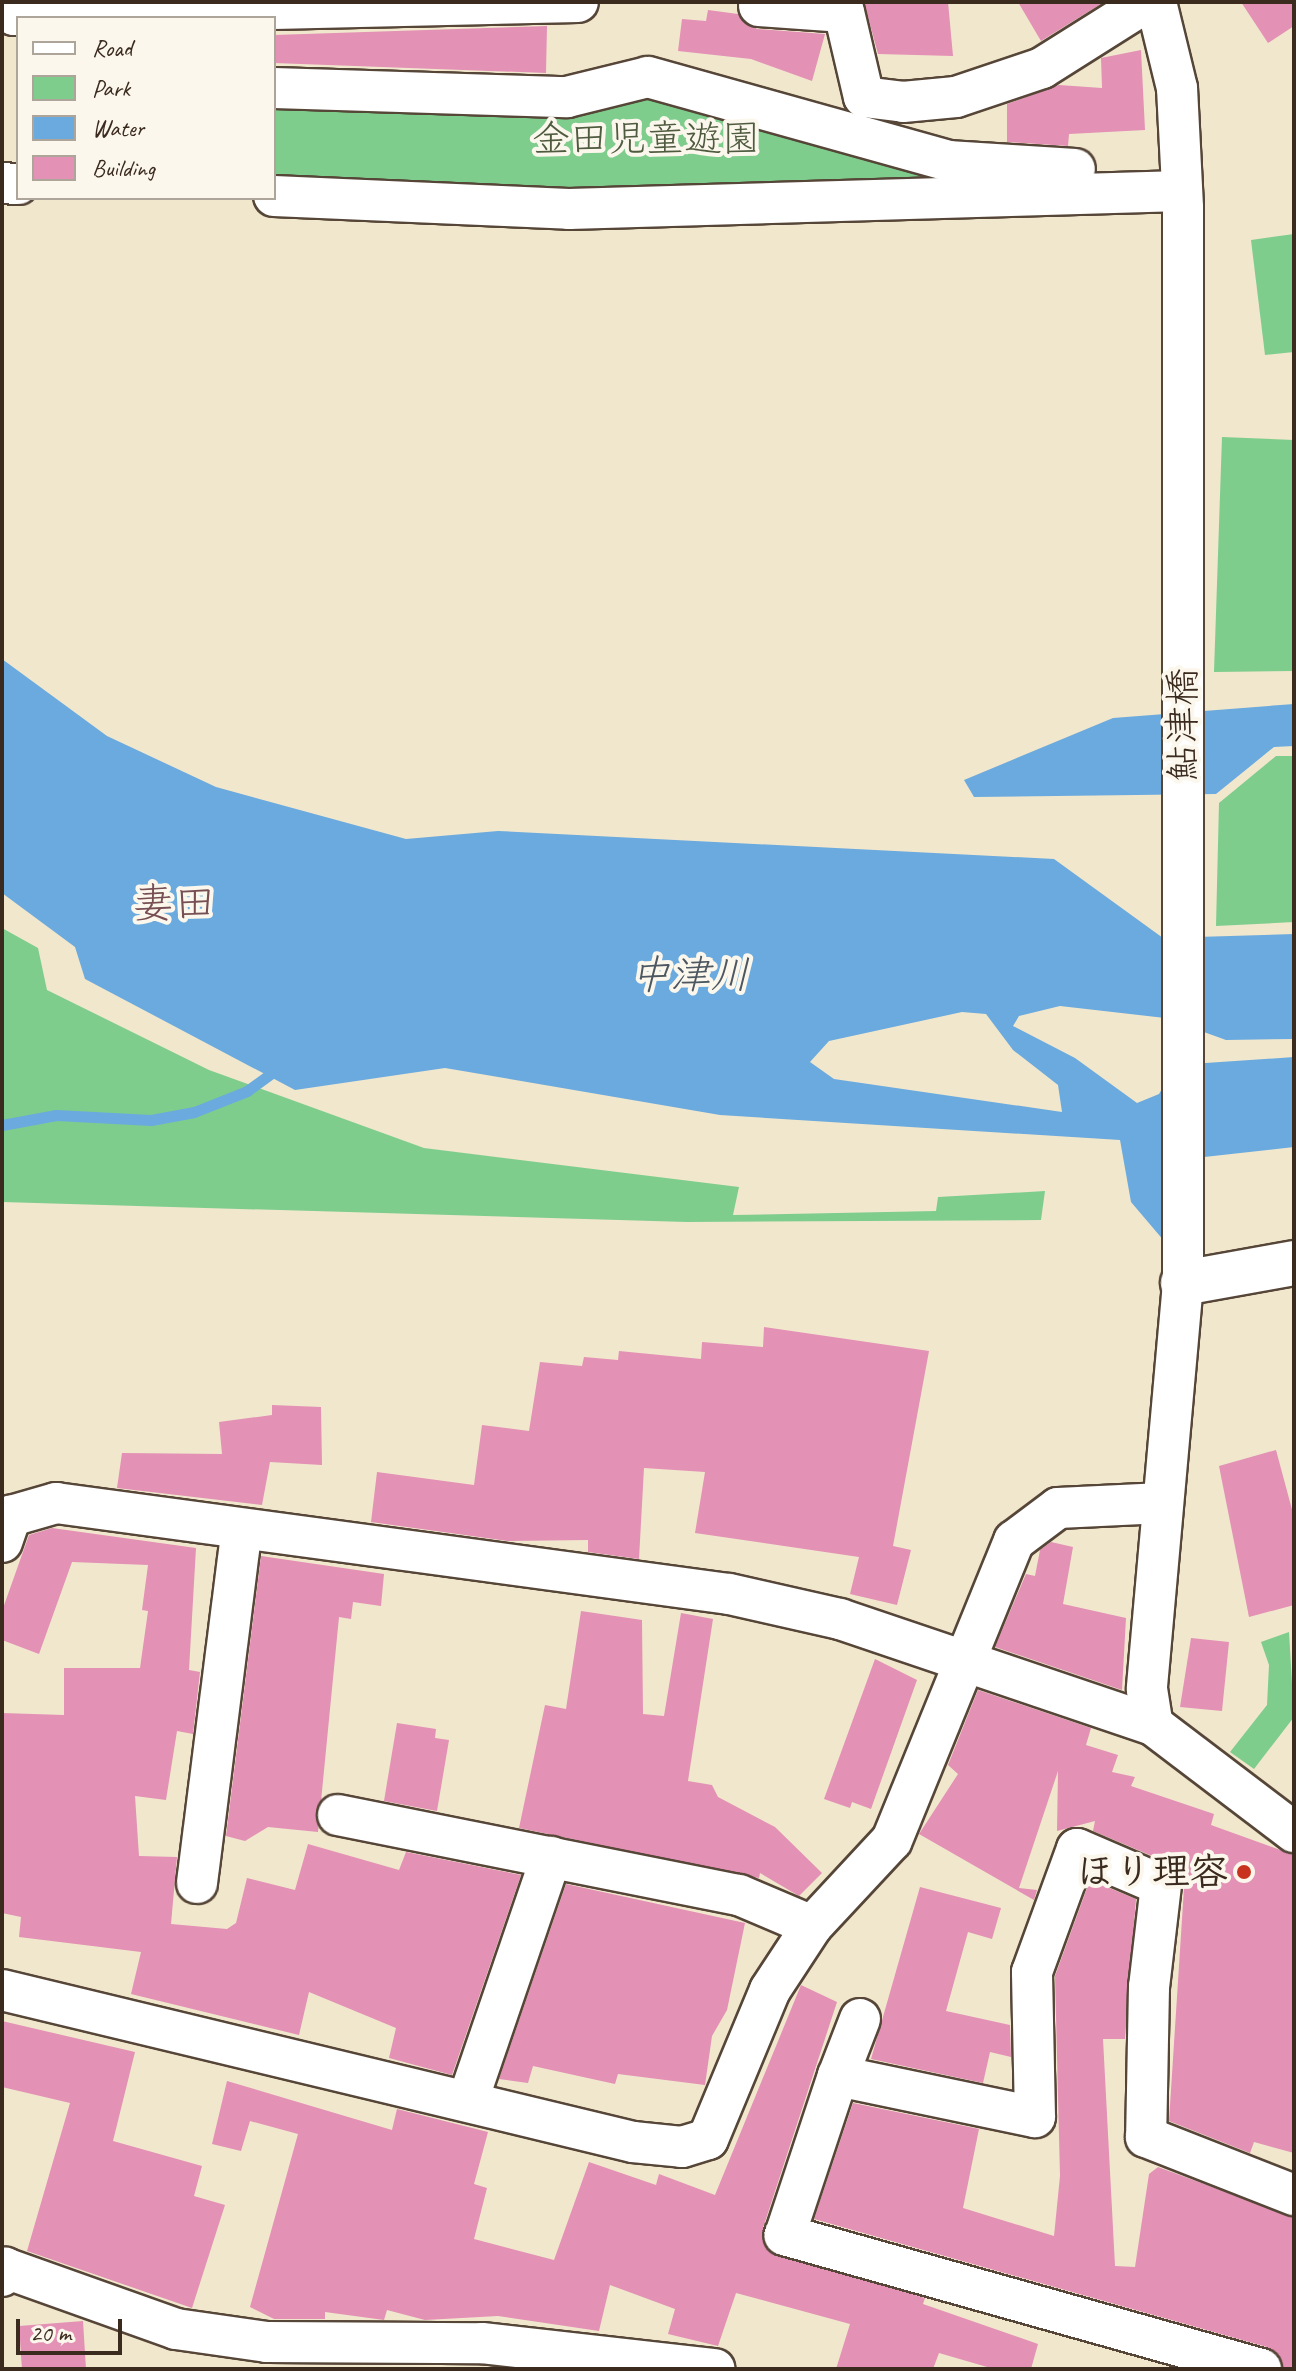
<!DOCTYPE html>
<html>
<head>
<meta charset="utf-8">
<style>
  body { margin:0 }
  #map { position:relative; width:1296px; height:2371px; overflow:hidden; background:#f1e7cd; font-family:Caveat,"Klee One",sans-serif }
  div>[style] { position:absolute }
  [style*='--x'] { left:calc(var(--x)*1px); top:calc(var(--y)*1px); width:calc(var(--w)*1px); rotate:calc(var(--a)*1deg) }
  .green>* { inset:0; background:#7ecd8d }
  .water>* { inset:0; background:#6baade }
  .stream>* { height:11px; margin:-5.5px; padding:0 5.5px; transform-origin:5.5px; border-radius:5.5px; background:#6baade }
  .building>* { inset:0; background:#e391b5 }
  .roads { filter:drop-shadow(2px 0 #564638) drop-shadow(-2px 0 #564638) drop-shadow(0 2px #564638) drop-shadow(0 -2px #564638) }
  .street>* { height:40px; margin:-20px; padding:0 20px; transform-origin:20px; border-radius:20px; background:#fff }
  .secondary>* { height:44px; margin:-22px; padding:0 22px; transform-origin:22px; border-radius:22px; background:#fff }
  .dots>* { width:22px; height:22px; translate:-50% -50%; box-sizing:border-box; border:4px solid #fbf7ec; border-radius:50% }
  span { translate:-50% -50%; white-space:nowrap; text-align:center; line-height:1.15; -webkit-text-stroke:8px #fbf7ec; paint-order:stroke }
  .park-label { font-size:38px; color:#4f5b3f }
  .street-label { font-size:38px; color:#3b2a1e }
  .poi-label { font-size:38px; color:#3b2a1e; font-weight:700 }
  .right { translate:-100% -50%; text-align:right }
  .water-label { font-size:40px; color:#4c5761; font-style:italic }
  .quarter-label { font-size:42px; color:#764e53 }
  .frame { position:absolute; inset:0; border:4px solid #3b2a1e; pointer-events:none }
  .legend { position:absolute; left:16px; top:16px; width:260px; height:184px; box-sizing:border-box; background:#fbf7ec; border:2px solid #aea59a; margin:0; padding:10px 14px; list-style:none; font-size:24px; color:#3b2a1e }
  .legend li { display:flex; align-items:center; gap:16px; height:40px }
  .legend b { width:40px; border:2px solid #aea59a }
  .scale { position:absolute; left:16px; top:2319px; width:106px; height:36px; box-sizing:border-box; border:4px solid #3b2a1e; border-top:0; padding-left:10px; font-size:24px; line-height:28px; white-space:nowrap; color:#3b2a1e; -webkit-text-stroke:6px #fbf7ec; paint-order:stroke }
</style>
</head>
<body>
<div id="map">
  <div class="green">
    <div style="clip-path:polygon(650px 84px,924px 166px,923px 180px,645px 190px,274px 176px,274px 99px)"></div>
    <div style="clip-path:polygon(1294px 234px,1294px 352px,1265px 355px,1251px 240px)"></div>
    <div style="clip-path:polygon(1222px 437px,1294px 440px,1294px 671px,1214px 672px)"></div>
    <div style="clip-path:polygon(1276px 756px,1294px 756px,1294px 922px,1216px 926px,1219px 803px)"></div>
    <div style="clip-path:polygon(2px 928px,38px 948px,47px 990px,209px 1070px,424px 1148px,739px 1187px,733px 1215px,936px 1211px,938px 1197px,1045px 1191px,1041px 1220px,687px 1222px,2px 1202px)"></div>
    <div style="clip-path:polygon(1289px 1632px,1294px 1717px,1254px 1769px,1230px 1752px,1267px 1705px,1269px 1665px,1261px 1642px)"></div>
  </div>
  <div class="water">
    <div style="clip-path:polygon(evenodd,2px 659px,107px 736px,216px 787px,406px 839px,498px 831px,1054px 859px,1163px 938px,1294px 934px,1294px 1039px,1226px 1040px,1165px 1018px,1060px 1006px,1019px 1016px,1013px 1026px,1075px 1058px,1137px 1103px,1159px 1094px,1176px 1065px,1294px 1057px,1294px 1147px,1168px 1161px,1165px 1242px,1131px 1202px,1120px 1140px,720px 1115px,445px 1068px,295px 1090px,85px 979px,75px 947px,2px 893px,2px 659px,962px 1012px,986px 1014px,1013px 1050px,1058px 1085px,1062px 1112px,834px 1079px,810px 1062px,829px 1041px,962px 1012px)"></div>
    <div style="clip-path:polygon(1294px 704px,1294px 746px,1274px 747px,1216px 794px,974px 797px,964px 780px,1113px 718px)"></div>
  </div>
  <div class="stream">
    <div style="--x:2;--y:1125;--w:55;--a:-10.5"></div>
    <div style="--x:56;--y:1115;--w:95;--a:3"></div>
    <div style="--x:151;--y:1120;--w:44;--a:-10.5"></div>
    <div style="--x:194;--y:1112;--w:57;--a:-21.6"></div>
    <div style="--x:247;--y:1091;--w:41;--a:-36"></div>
  </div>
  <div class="building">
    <div style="clip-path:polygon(864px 2px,948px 2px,953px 56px,878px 54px)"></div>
    <div style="clip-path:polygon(1018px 2px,1104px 2px,1041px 41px)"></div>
    <div style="clip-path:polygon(1241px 2px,1294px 2px,1294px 26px,1268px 43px)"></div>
    <div style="clip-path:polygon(708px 10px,738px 14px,757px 29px,825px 34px,812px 81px,751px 59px,678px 51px,682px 19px,706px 21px)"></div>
    <div style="clip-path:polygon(547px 26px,546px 73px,274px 63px,274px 35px)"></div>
    <div style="clip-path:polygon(1141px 50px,1145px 130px,1069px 134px,1068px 146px,1007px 142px,1007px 104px,1059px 85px,1102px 88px,1101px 58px)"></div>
    <div style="clip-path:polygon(764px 1327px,929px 1351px,893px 1546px,911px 1550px,897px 1605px,850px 1594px,859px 1557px,695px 1533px,705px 1472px,644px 1468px,639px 1559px,588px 1552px,588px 1540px,508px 1541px,371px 1522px,377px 1472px,474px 1485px,482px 1425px,529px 1431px,540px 1362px,582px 1366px,584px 1357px,618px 1360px,619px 1351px,701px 1359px,702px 1342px,763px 1347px)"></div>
    <div style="clip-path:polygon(272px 1405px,321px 1407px,322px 1465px,270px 1462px,262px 1505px,117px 1488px,122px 1453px,222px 1454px,219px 1422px,272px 1415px)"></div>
    <div style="clip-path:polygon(1276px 1450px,1294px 1517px,1294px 1605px,1249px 1617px,1219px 1466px)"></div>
    <div style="clip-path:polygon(52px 1528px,196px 1548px,189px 1670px,200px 1672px,193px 1734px,177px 1731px,166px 1800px,135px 1796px,139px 1856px,177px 1857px,171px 1924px,227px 1929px,236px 1923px,247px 1878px,295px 1890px,308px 1844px,399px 1870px,406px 1852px,521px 1875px,452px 2075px,389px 2058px,396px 2028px,309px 1992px,299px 2035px,131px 1994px,141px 1952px,19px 1937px,21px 1917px,2px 1913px,2px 1713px,64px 1715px,64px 1668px,140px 1668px,148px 1611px,142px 1610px,148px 1565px,72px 1562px,39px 1654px,2px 1640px,2px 1611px,29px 1535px)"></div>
    <div style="clip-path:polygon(1051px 1542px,1073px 1547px,1063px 1604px,1126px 1618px,1122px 1690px,995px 1647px,1026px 1574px,1035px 1576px,1040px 1550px)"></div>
    <div style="clip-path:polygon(261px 1556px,384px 1574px,381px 1606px,353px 1602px,351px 1619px,339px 1617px,318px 1832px,268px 1827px,245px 1841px,226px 1836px)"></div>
    <div style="clip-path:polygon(581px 1611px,642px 1620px,643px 1714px,664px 1716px,681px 1613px,713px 1619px,688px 1781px,712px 1785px,718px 1797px,775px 1827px,822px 1873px,799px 1896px,760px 1873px,759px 1878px,519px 1828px,545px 1705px,566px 1709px)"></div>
    <div style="clip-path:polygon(1191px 1638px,1229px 1642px,1222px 1711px,1180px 1707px)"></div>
    <div style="clip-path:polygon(875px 1659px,917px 1680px,871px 1809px,852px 1802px,850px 1808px,824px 1799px)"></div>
    <div style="clip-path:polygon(978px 1690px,1091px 1728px,1086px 1745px,1118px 1755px,1112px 1772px,1135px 1777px,1131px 1786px,1214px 1814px,1211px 1825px,1294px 1855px,1294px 2153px,1254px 2142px,1250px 2153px,1169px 2121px,1184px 1888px,1171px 1864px,1093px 1831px,1095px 1821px,1057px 1831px,1058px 1771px,1019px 1888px,1037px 1890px,1034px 1900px,919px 1834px,958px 1774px,948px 1765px)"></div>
    <div style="clip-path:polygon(397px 1723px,436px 1729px,435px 1738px,449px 1740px,437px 1811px,384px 1801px)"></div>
    <div style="clip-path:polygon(1090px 1880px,1136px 1899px,1125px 2039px,1103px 2039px,1115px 2266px,1135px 2267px,1149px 2174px,1158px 2167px,1294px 2217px,1294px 2369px,1283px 2369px,1267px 2347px,814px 2219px,853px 2103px,979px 2129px,963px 2208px,1054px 2236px,1060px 2176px,1055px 1976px)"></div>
    <div style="clip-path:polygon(566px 1884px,745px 1923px,727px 2010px,712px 2036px,705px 2085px,618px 2074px,615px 2084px,533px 2066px,528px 2083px,499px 2079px)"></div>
    <div style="clip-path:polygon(920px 1887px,1001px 1908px,992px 1939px,968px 1932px,946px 2011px,1010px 2025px,1011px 2057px,990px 2052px,983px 2083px,871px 2059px)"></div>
    <div style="clip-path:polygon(801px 1985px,837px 2002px,763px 2228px,768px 2250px,925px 2298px,923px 2304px,1038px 2344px,1031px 2369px,994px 2369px,939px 2353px,933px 2369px,836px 2369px,850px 2324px,736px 2293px,718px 2346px,668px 2334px,675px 2309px,610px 2285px,599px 2331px,498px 2316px,425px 2320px,387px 2310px,384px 2320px,325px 2312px,325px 2319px,274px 2319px,250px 2307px,298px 2134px,250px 2121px,241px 2151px,212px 2144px,227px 2081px,392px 2130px,397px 2109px,488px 2132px,474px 2184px,487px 2188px,474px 2239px,554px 2260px,589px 2162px,656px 2185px,659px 2174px,715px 2195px)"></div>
    <div style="clip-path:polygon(2px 2021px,135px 2052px,113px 2141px,202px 2166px,194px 2196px,225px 2205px,192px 2308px,27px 2251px,70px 2103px,2px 2087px)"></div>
    <div style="clip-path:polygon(83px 2321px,86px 2369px,22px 2369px,19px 2326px)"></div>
  </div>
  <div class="roads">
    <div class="street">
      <div style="--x:12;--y:2;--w:13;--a:81"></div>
      <div style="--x:14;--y:15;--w:564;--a:-1.32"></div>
      <div style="--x:1156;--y:2;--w:89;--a:76.3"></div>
      <div style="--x:1177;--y:88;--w:120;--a:87.1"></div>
      <div style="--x:1183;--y:208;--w:1075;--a:90"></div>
      <div style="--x:1183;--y:1283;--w:408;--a:95.1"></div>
      <div style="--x:1147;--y:1689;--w:36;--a:81"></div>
      <div style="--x:1153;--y:1725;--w:177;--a:37.2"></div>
      <div style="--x:759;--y:6;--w:85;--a:4"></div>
      <div style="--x:844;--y:12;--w:87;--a:76.8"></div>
      <div style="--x:864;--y:97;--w:39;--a:7"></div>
      <div style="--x:903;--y:102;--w:53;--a:-5.4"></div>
      <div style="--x:956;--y:97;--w:91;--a:-18.6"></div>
      <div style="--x:1042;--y:68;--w:124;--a:-32.2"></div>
      <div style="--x:274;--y:88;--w:293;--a:1.8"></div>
      <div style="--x:567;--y:97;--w:83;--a:-13.9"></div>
      <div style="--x:648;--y:77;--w:312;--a:15.6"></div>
      <div style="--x:948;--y:161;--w:127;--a:3.6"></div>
      <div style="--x:2;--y:183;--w:16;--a:4"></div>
      <div style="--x:274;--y:196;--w:295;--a:2.5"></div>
      <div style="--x:569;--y:209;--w:613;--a:-1.68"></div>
      <div style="--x:2;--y:1542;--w:28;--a:-71"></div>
      <div style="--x:11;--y:1516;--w:47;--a:-16.1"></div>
      <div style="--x:56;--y:1503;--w:679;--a:7.7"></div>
      <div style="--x:729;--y:1594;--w:114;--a:12.7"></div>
      <div style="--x:840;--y:1619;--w:330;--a:18.7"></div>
      <div style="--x:338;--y:1815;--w:409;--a:11.3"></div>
      <div style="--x:739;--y:1895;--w:79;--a:23"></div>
      <div style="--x:197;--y:1883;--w:353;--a:-82.8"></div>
      <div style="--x:2;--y:1990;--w:649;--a:13.54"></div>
      <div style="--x:633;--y:2142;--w:49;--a:5.8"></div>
      <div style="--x:682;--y:2147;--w:27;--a:-17"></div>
      <div style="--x:708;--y:2139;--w:161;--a:-67.4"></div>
      <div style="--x:770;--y:1990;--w:77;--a:-56.7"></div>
      <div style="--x:812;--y:1926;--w:117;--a:-47.1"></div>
      <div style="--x:892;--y:1840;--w:323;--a:-67.8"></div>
      <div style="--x:1014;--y:1541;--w:55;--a:-36.9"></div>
      <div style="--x:1058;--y:1508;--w:105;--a:-2.7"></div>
      <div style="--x:838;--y:2076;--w:61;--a:-68.9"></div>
      <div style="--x:468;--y:2100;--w:257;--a:-71.1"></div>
      <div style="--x:2;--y:2276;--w:9;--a:-69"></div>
      <div style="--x:5;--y:2268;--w:182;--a:19.6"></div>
      <div style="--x:176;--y:2329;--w:92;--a:8.1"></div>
      <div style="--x:267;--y:2342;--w:215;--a:0.3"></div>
      <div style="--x:482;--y:2343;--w:234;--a:6.4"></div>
      <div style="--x:1261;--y:2369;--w:495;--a:-164.3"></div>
      <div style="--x:785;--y:2235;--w:168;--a:-71.6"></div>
      <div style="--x:838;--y:2076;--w:201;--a:11.8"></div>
      <div style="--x:1035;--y:2117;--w:145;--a:-91.2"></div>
      <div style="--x:1032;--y:1972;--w:131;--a:-69.9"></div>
      <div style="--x:1077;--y:1849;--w:91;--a:23.2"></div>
      <div style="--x:1161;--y:1885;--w:103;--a:96.7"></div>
      <div style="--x:1149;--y:1987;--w:150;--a:91.1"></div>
      <div style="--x:1146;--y:2137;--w:159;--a:21.4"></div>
    </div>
    <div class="secondary">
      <div style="--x:1183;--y:1283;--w:113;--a:-10.2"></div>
    </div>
  </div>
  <div class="dots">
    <div style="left:1244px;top:1872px;background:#c8321e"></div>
  </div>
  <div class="park-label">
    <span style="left:646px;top:139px">金田児童遊園</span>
  </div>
  <div class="street-label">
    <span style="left:1183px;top:725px;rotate:-90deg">鮎津橋</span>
  </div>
  <div class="poi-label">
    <span class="right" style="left:1228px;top:1872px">ほり理容</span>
  </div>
  <div class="water-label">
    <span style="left:690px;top:975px">中津川</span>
  </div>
  <div class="quarter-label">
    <span style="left:174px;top:904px">妻田</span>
  </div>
  <div class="frame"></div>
  <ul class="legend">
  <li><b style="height:10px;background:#fff"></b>Road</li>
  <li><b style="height:22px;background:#7ecd8d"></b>Park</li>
  <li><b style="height:22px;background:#6baade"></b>Water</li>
  <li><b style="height:22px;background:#e391b5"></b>Building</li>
  </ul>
  <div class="scale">20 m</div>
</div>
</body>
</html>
